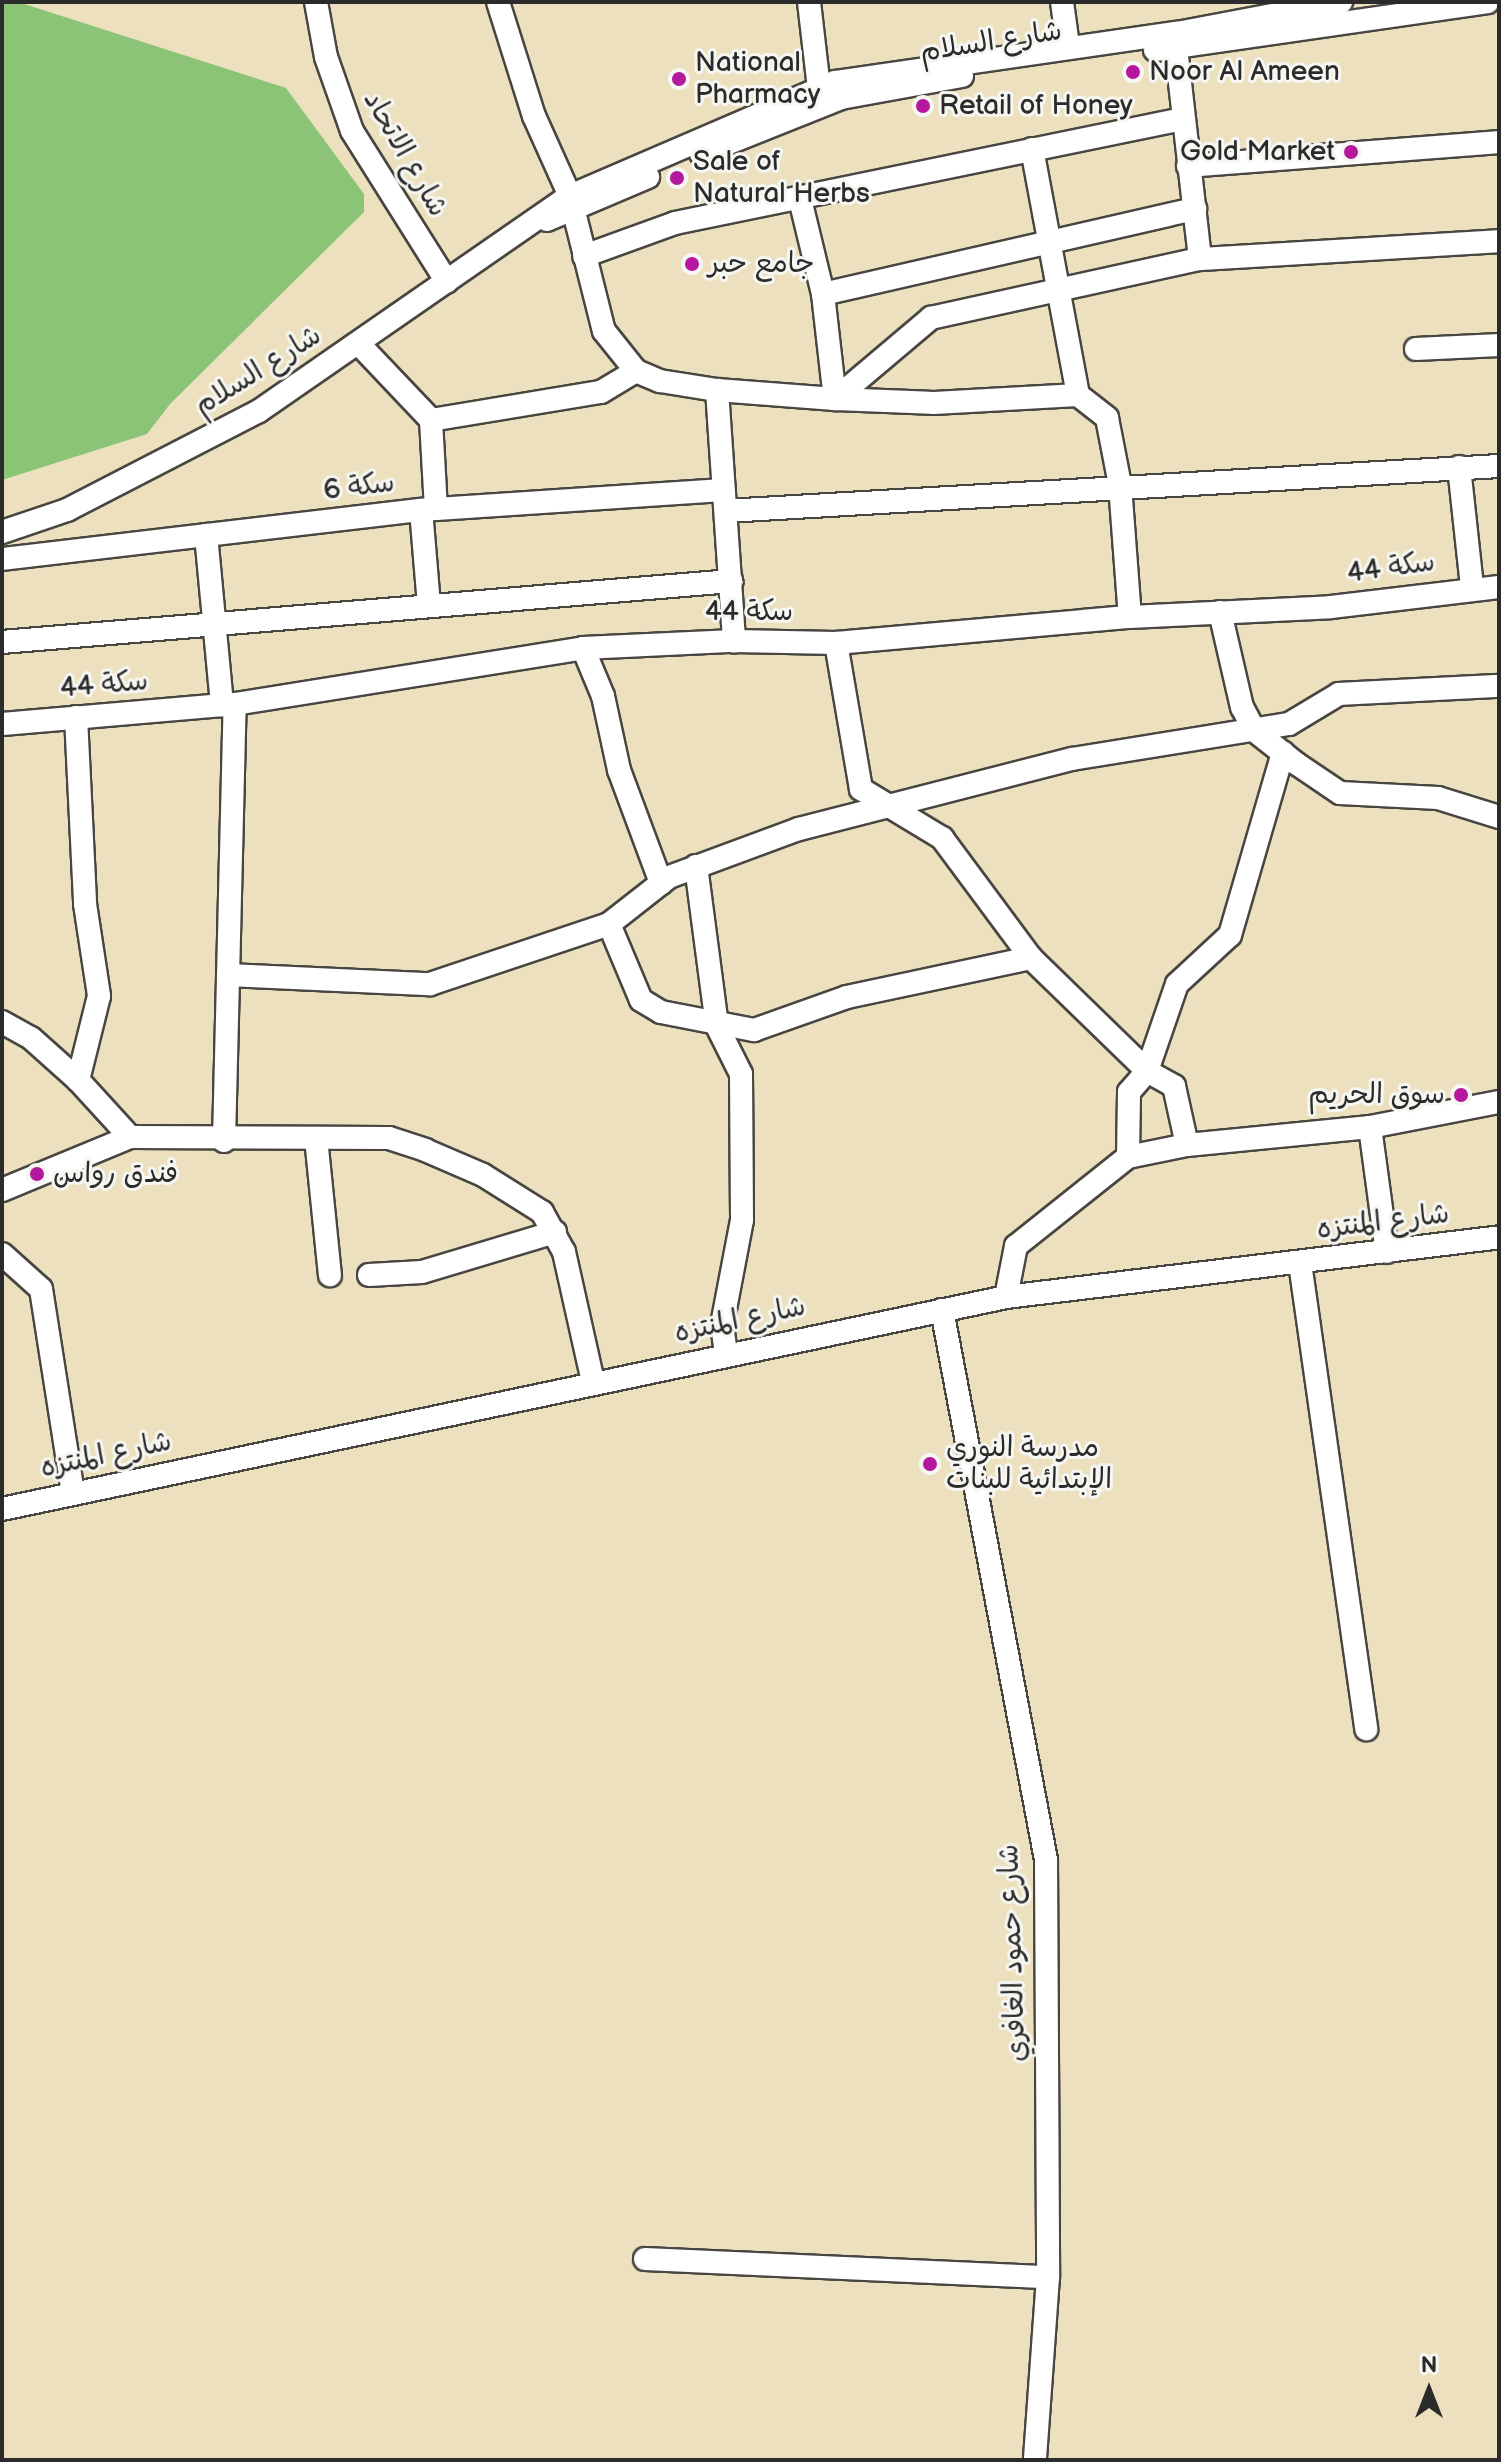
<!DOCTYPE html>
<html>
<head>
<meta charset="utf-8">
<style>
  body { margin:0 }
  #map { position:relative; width:1501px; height:2462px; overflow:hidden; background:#ede0bf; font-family:"Balsamiq Sans","Playpen Sans Arabic",sans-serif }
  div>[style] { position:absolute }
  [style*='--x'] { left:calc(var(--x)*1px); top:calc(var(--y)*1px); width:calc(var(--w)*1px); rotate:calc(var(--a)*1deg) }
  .green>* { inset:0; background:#8bc377 }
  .roads { filter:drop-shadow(2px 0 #484641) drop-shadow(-2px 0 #484641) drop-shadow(0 2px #484641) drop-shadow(0 -2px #484641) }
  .minor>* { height:22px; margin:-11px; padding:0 11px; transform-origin:11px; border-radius:11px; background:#fff }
  .dots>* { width:22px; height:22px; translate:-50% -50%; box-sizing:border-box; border:4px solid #f6f6f2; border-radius:50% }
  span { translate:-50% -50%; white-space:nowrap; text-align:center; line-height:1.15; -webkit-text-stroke:6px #f6f6f2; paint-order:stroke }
  .street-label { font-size:28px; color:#2b2b2b }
  .poi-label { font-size:28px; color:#2b2b2b }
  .left { translate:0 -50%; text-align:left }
  .right { translate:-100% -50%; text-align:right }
  .frame { position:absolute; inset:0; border:4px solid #2b2b2b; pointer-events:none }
  .north { position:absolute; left:1389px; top:2350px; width:80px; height:80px; -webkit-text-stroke:6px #f6f6f2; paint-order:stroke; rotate:0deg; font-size:22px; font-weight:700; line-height:32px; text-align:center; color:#2b2b2b }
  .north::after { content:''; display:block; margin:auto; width:28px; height:36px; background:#2b2b2b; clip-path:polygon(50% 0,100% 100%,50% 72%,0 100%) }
</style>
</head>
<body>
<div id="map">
  <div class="green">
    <div style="clip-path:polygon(2px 2px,18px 2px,286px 88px,364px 194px,364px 212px,170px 404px,147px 434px,2px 480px)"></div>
  </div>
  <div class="roads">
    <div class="minor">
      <div style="--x:316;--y:2;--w:56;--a:79.7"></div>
      <div style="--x:326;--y:57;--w:78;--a:70.6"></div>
      <div style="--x:352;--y:131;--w:178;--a:57.8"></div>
      <div style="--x:498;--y:2;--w:120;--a:72.5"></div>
      <div style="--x:534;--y:116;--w:88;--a:65.8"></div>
      <div style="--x:570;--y:196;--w:139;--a:75.9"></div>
      <div style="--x:604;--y:331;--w:51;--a:51.3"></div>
      <div style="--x:809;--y:2;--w:87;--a:83.4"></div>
      <div style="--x:1062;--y:2;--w:44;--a:82.2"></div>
      <div style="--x:1176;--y:48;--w:212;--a:83.5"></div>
      <div style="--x:1155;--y:50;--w:336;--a:-8.2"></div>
      <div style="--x:1032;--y:149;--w:250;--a:79.4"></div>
      <div style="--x:701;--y:154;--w:151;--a:-21.8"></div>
      <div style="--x:841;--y:98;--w:123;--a:-10.3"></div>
      <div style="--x:1188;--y:166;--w:312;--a:-4.4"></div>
      <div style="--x:800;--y:199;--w:98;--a:76.4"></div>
      <div style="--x:823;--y:294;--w:106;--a:83.5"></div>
      <div style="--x:547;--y:220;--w:110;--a:-23.1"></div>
      <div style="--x:584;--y:256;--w:97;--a:-19.9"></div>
      <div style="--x:675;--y:223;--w:519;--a:-11.57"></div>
      <div style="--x:823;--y:294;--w:382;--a:-12.9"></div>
      <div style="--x:358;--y:343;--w:106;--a:46.5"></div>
      <div style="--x:431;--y:420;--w:89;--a:86.8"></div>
      <div style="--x:1416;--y:349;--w:83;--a:-2.8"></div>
      <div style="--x:717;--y:390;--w:252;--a:86.1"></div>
      <div style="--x:835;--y:399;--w:126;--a:-40.2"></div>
      <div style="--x:931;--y:318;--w:275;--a:-12.4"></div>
      <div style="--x:1200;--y:259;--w:300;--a:-3.4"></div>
      <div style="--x:431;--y:420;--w:172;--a:-9.4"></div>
      <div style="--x:601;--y:392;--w:41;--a:-31"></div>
      <div style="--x:636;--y:371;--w:26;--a:23"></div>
      <div style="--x:660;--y:381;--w:58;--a:9"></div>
      <div style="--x:717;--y:390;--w:118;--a:4.4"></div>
      <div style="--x:835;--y:399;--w:99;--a:2.3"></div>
      <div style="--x:934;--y:403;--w:144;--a:-3.2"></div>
      <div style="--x:1078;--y:395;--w:37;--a:38"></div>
      <div style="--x:1107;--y:418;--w:68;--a:79"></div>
      <div style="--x:1120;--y:485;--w:132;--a:85.7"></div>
      <div style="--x:1459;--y:467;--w:121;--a:83.8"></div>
      <div style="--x:421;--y:510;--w:96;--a:85.2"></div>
      <div style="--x:726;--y:511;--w:774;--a:-3.33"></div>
      <div style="--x:2;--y:532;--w:69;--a:-18.7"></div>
      <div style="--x:67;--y:510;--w:216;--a:-27.3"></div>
      <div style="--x:259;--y:411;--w:378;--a:-34.7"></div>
      <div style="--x:570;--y:196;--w:288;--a:-23.3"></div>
      <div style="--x:835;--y:82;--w:345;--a:-8.2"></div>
      <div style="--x:1177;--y:33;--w:167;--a:-10.7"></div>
      <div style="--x:206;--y:535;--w:171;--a:84.6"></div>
      <div style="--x:2;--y:559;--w:422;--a:-6.7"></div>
      <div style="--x:421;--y:510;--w:303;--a:-3.8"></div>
      <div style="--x:1220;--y:612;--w:98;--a:77"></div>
      <div style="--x:1242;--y:707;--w:27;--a:62"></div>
      <div style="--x:1255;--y:731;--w:53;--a:38.2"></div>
      <div style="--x:1297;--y:764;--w:52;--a:34"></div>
      <div style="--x:1340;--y:793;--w:98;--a:2.9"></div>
      <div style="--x:1438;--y:798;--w:64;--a:17.3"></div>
      <div style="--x:2;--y:642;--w:732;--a:-4.78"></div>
      <div style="--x:836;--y:643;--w:148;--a:80.3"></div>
      <div style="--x:861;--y:789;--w:95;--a:31.2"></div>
      <div style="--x:942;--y:838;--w:149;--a:53.4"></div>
      <div style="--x:1031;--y:958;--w:162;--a:44.2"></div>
      <div style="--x:1147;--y:1071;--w:31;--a:29"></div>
      <div style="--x:1174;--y:1086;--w:60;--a:77.6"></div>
      <div style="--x:583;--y:648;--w:52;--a:67.4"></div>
      <div style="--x:603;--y:696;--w:76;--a:77.8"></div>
      <div style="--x:619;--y:770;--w:121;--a:69.6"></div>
      <div style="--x:76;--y:717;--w:187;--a:87.2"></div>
      <div style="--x:85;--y:904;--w:93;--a:81.3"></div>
      <div style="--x:99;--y:996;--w:87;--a:104"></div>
      <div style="--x:2;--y:724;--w:234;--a:-4.9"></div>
      <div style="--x:235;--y:704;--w:352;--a:-9.1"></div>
      <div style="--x:583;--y:648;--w:151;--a:-2.7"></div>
      <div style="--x:734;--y:641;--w:102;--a:1.1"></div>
      <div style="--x:836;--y:643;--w:295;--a:-5.1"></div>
      <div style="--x:1130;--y:617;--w:201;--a:-2.8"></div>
      <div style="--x:1331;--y:607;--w:169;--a:-6.8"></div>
      <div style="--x:696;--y:866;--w:161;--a:82.5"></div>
      <div style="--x:717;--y:1026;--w:54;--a:63.4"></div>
      <div style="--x:741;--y:1074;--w:146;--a:89.6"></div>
      <div style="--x:742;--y:1220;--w:107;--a:100.8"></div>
      <div style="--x:722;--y:1325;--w:28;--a:82"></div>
      <div style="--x:609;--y:924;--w:82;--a:67.2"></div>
      <div style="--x:641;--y:1000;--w:23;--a:31"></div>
      <div style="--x:661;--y:1012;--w:95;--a:11"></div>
      <div style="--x:754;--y:1030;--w:99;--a:-19.5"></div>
      <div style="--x:847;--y:997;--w:188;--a:-12"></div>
      <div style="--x:228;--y:975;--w:202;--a:2.6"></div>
      <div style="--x:430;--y:984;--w:189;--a:-18.5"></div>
      <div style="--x:609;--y:924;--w:76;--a:-38.1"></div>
      <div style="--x:669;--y:877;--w:139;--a:-20.3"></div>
      <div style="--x:799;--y:829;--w:282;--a:-14.4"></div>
      <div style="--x:1072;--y:759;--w:220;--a:-9.2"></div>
      <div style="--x:1289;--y:724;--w:58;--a:-31"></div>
      <div style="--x:1339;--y:694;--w:160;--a:-2.9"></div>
      <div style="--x:2;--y:1022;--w:33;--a:29"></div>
      <div style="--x:31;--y:1038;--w:63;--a:41.8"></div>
      <div style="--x:78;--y:1080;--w:77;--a:47.6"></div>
      <div style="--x:1370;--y:1127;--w:126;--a:82.3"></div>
      <div style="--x:316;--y:1138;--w:138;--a:84.2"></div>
      <div style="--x:224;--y:1141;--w:437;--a:-88.6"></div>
      <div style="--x:1128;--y:1157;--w:65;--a:-89.1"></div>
      <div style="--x:1129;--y:1092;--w:28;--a:-49"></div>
      <div style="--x:1147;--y:1071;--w:92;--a:-71"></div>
      <div style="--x:1177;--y:984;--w:72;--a:-42.8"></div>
      <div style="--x:1230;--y:935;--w:190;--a:-73.8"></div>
      <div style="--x:2;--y:1190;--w:139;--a:-22.5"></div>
      <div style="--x:130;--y:1137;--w:259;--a:0.2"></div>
      <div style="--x:389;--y:1138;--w:38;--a:18"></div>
      <div style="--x:425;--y:1150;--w:63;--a:23.3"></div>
      <div style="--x:483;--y:1175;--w:70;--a:32.1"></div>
      <div style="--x:542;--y:1212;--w:46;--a:61.2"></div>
      <div style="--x:564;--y:1252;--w:133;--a:77.4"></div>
      <div style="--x:2;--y:1254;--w:52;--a:41.9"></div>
      <div style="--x:41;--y:1289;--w:206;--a:81.1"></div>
      <div style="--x:1300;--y:1263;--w:471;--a:81.9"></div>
      <div style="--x:369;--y:1275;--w:53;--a:-3.2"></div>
      <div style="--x:422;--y:1272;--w:139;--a:-16.7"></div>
      <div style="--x:1006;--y:1297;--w:52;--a:-78.9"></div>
      <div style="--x:1016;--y:1246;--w:143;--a:-38.5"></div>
      <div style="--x:1128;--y:1157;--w:60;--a:-11.5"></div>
      <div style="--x:1187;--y:1145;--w:184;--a:-5.6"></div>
      <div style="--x:1370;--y:1127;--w:131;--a:-11"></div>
      <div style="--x:942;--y:1310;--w:560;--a:79.29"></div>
      <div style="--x:1046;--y:1860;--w:417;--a:89.7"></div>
      <div style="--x:1048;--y:2277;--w:183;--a:94.1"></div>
      <div style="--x:2;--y:1509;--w:1026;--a:-11.92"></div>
      <div style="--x:1006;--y:1297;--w:497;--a:-6.9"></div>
      <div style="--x:645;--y:2259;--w:403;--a:2.6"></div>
    </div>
  </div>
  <div class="dots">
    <div style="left:1133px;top:72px;background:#b5179e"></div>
    <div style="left:679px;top:79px;background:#b5179e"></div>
    <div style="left:923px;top:106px;background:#b5179e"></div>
    <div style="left:1351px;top:152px;background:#b5179e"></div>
    <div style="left:677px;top:178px;background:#b5179e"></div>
    <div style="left:692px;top:264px;background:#b5179e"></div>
    <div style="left:1461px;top:1095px;background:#b5179e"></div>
    <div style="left:37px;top:1174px;background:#b5179e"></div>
    <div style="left:930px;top:1464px;background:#b5179e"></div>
  </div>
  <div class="street-label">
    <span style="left:991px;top:42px;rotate:-9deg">شارع السلام</span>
    <span style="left:405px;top:154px;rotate:60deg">شارع الاتحاد</span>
    <span style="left:258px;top:371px;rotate:-32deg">شارع السلام</span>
    <span style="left:359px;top:487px;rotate:-7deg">سكة 6</span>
    <span style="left:1391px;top:568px;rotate:-8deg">سكة 44</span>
    <span style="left:749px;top:612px">سكة 44</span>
    <span style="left:104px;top:685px;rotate:-5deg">سكة 44</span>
    <span style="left:1383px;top:1222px;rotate:-7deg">شارع المنتزه</span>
    <span style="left:740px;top:1320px;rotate:-12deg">شارع المنتزه</span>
    <span style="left:106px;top:1455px;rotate:-12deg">شارع المنتزه</span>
    <span style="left:1013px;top:1953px;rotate:-92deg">شارع حمود الغافري</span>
  </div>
  <div class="poi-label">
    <span class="left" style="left:695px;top:79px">National<br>Pharmacy</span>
    <span class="left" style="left:1149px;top:72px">Noor Al Ameen</span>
    <span class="left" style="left:939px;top:106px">Retail of Honey</span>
    <span class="right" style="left:1335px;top:152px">Gold Market</span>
    <span class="left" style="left:693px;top:178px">Sale of<br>Natural Herbs</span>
    <span class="left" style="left:708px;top:264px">جامع حبر</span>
    <span class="right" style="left:1445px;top:1095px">سوق الحريم</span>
    <span class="left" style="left:53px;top:1174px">فندق رواس</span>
    <span class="left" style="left:946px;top:1464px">مدرسة النوري<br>الإبتدائية للبنات</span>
  </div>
  <div class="frame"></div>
  <div class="north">N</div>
</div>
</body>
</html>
